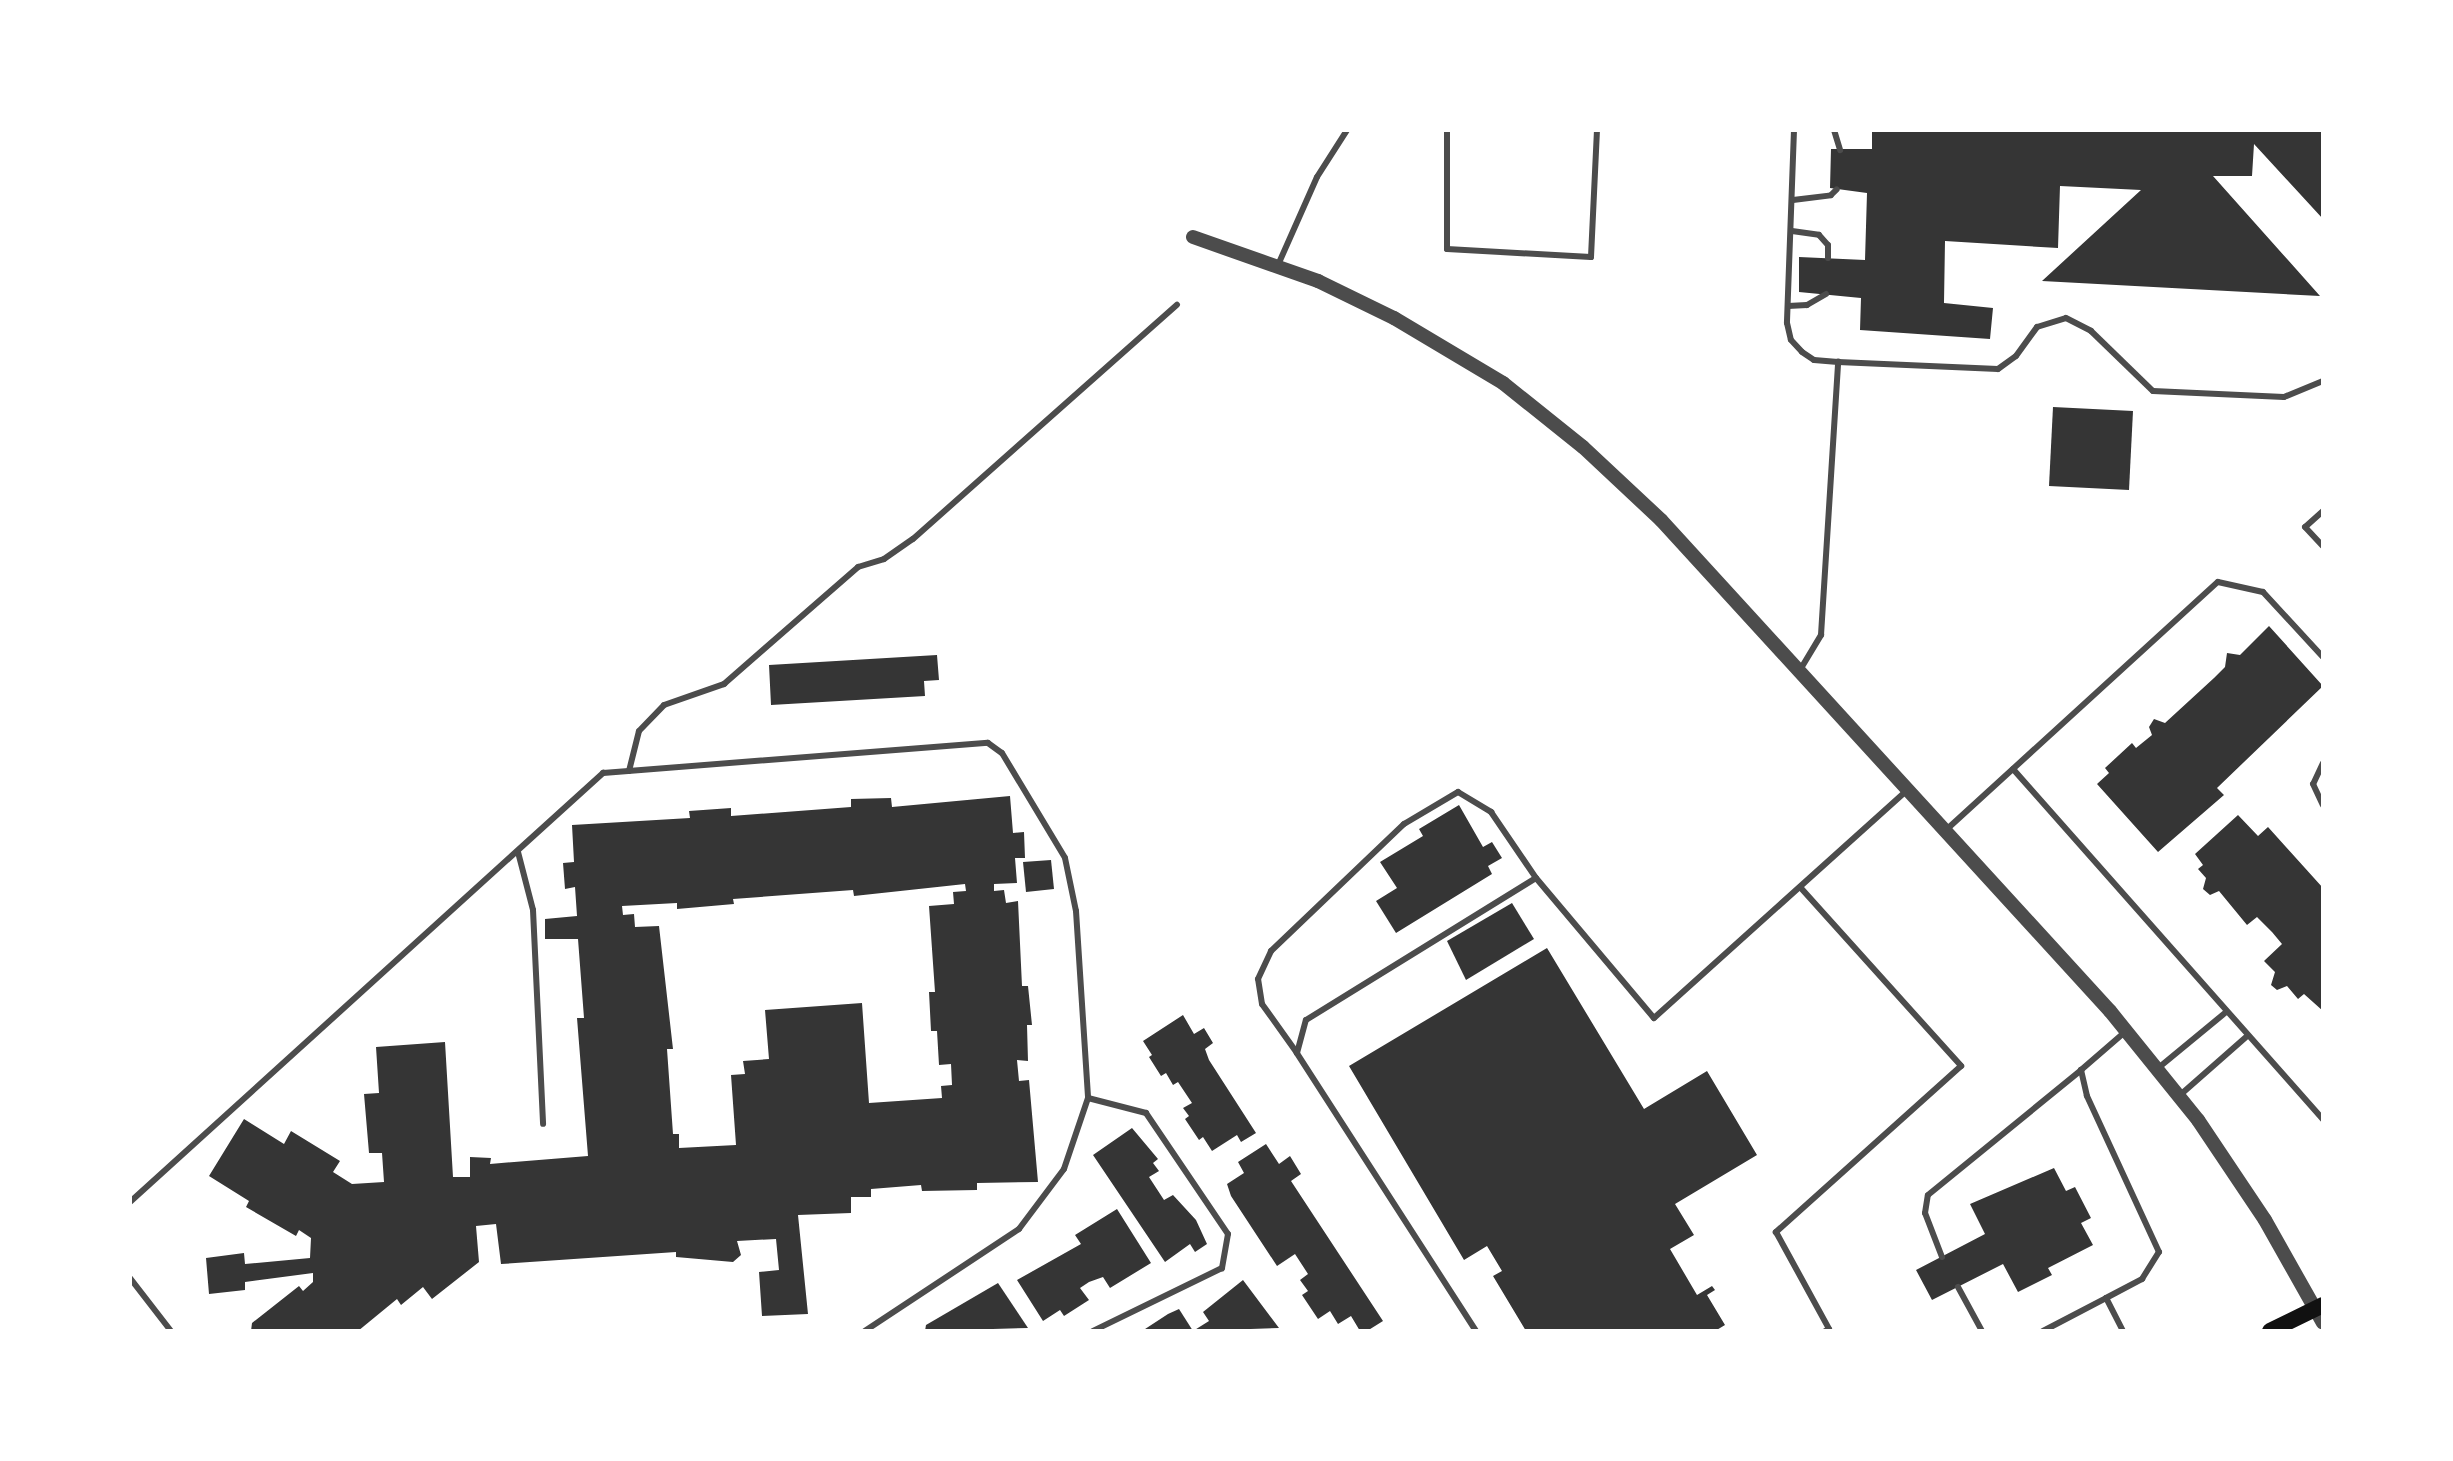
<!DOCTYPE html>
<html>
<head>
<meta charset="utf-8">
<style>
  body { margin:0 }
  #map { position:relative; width:2453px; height:1461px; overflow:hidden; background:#fff; font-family:Roboto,sans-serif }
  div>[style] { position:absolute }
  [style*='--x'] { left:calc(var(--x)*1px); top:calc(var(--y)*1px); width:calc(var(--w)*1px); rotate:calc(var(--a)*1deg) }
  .building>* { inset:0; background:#353535 }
  .service>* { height:6px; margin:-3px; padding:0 3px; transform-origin:3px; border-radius:3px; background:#4c4c4c }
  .tertiary>* { height:14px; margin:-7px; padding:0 7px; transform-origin:7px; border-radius:7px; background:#4c4c4c }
  .secondary>* { height:16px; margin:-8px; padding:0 8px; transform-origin:8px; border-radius:8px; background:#111 }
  span { translate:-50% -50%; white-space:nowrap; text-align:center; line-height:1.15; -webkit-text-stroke:6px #fff; paint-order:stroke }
  .frame { position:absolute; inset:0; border:132px solid #fff; pointer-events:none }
</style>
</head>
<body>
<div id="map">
  <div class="building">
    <div style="clip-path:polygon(1872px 130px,2323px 130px,2323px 219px,2254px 144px,2252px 176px,2213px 176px,2320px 296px,2042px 281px,2141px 190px,2060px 186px,2058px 248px,1945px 241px,1944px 303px,1993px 308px,1990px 339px,1860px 330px,1861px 298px,1799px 292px,1799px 257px,1865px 260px,1867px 193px,1830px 188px,1831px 149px,1872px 149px)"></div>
    <div style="clip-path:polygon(2053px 407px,2133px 411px,2129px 490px,2049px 486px)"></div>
    <div style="clip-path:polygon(2269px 626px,2323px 686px,2217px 788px,2224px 795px,2158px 852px,2097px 784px,2109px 773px,2105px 768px,2132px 743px,2136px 748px,2152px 735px,2149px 727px,2154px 719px,2165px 723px,2214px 678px,2225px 667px,2227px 653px,2240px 655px)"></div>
    <div style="clip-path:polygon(937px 655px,939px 680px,924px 681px,925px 696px,771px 705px,769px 665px)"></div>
    <div style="clip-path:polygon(evenodd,1010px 796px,1013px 833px,1024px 832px,1025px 858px,1015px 858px,1017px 883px,994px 884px,994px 891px,1004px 890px,1006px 903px,1018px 901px,1022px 986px,1028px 986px,1032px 1025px,1027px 1025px,1028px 1061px,1017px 1060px,1019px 1081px,1029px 1080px,1038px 1182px,977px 1183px,977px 1190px,922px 1191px,921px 1185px,871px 1189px,871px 1197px,851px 1197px,851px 1213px,798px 1215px,808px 1314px,762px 1316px,759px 1272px,779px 1270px,776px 1239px,737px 1241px,741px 1255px,733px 1262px,676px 1257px,676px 1252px,501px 1264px,496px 1224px,476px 1226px,479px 1262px,432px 1299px,423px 1287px,401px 1305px,397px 1299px,358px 1331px,251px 1331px,252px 1323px,299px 1286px,303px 1291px,313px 1282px,313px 1273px,245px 1282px,245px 1290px,209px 1294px,206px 1258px,244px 1253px,245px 1264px,310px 1258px,311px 1238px,299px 1230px,296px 1236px,246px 1207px,249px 1201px,209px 1176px,244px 1119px,284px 1144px,291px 1131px,340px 1161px,333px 1172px,352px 1184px,384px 1182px,382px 1153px,369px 1153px,364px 1094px,379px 1093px,376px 1047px,445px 1042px,453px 1177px,470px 1177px,470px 1157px,491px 1158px,490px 1164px,588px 1156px,577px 1018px,584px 1018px,578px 939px,545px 939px,545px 919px,577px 916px,575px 887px,565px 889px,563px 863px,574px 862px,572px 825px,690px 818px,689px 811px,731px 808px,731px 816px,851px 807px,851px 799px,891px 798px,892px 807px,1010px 796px,965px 884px,966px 891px,953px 892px,954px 904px,929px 906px,935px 992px,929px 992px,931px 1031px,937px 1031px,939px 1065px,951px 1064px,952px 1085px,941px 1086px,942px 1098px,869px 1103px,862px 1003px,765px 1010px,769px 1059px,743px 1061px,745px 1074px,731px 1075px,736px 1145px,679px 1148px,679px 1134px,673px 1134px,667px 1049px,673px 1049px,659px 926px,635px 927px,634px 914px,623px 915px,622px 906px,677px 903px,677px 909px,734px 904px,733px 899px,853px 890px,854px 896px,965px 884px)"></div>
    <div style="clip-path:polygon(1459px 805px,1483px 847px,1492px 842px,1502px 858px,1488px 866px,1492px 874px,1396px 933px,1376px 901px,1397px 888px,1380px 862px,1423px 836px,1419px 829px)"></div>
    <div style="clip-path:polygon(2238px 815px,2258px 836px,2268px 827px,2323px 888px,2323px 1011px,2304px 994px,2298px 999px,2287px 986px,2277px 990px,2271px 985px,2275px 972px,2264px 961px,2282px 944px,2272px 932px,2257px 917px,2247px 925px,2219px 891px,2210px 895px,2203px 889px,2206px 878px,2198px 869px,2203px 865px,2195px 854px)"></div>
    <div style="clip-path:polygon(1051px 860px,1054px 889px,1026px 892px,1023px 862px)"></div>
    <div style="clip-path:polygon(1512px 903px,1534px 939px,1466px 980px,1447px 941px)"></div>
    <div style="clip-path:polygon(1547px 948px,1644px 1109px,1707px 1071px,1757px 1155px,1675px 1204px,1694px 1235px,1670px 1249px,1697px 1295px,1712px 1286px,1715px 1290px,1707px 1295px,1725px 1325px,1715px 1331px,1526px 1331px,1493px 1276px,1502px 1271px,1487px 1246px,1464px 1260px,1349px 1066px)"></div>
    <div style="clip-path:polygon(1183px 1015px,1194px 1034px,1204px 1028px,1213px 1043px,1205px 1049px,1209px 1060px,1256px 1133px,1241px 1142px,1237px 1135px,1212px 1151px,1203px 1137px,1199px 1140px,1185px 1119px,1189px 1116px,1183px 1108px,1192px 1103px,1178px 1082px,1173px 1085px,1166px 1073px,1161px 1076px,1149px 1057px,1152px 1055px,1143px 1041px)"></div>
    <div style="clip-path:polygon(1132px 1128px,1158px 1159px,1153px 1163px,1159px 1171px,1149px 1177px,1164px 1200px,1173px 1195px,1196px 1220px,1207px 1244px,1195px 1252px,1190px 1244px,1165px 1262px,1093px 1155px)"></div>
    <div style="clip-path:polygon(1266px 1144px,1279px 1164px,1290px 1156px,1301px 1174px,1291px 1181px,1383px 1321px,1367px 1331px,1360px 1331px,1351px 1316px,1338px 1324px,1330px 1311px,1318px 1319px,1302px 1295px,1308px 1291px,1300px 1280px,1308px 1274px,1295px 1254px,1277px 1266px,1231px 1196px,1227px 1184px,1244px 1173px,1238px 1162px)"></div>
    <div style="clip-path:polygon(2054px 1168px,2066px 1191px,2075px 1187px,2091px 1218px,2081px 1223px,2093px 1245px,2048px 1268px,2052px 1275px,2018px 1292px,2003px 1264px,1932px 1300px,1916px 1270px,1985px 1234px,1970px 1204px)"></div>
    <div style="clip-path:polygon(1117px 1209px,1151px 1263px,1110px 1288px,1103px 1277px,1089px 1282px,1080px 1288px,1089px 1300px,1064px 1316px,1060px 1310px,1043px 1321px,1017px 1280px,1081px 1244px,1075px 1235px)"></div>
    <div style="clip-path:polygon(1243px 1280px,1279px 1328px,1193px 1331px,1209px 1321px,1203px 1312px)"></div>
    <div style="clip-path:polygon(998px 1283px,1028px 1328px,925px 1331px,926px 1325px)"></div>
    <div style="clip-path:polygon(1179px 1309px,1193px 1331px,1142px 1331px,1168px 1314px)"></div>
  </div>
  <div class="service">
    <div style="--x:1447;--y:130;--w:119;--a:90"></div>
    <div style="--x:1447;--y:249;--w:144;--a:3.2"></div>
    <div style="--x:1591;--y:257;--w:127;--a:-87.3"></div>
    <div style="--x:1794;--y:130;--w:193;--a:92.1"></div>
    <div style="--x:1787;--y:323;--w:17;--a:77"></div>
    <div style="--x:1791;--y:340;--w:16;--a:47"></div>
    <div style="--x:1802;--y:352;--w:14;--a:34"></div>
    <div style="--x:1814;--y:360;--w:24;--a:5"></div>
    <div style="--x:1834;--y:130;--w:21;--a:73"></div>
    <div style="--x:1793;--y:200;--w:38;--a:-7"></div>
    <div style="--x:1831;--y:195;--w:8;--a:-45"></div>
    <div style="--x:1792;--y:231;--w:27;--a:8"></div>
    <div style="--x:1819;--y:235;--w:13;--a:48"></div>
    <div style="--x:1828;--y:245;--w:13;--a:90"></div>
    <div style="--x:1278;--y:265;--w:96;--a:-66.1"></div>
    <div style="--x:1317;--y:177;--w:56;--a:-57.4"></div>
    <div style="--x:1788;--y:306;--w:19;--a:-3"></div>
    <div style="--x:1807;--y:305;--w:22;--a:-30"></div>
    <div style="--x:2323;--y:511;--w:24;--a:138"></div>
    <div style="--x:2305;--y:527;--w:26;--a:47"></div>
    <div style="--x:1800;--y:670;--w:41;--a:-59"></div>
    <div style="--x:1821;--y:635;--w:274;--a:-86.4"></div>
    <div style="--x:1838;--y:362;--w:160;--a:2.5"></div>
    <div style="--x:1998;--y:369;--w:22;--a:-36"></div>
    <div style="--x:2016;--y:356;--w:36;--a:-54"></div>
    <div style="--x:2037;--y:327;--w:30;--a:-17"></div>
    <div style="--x:2066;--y:318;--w:28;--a:27"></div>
    <div style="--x:2091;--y:331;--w:86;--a:44.1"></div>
    <div style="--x:2153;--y:391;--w:131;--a:2.6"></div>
    <div style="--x:2284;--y:397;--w:42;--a:-22.3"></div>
    <div style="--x:2323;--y:763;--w:23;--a:115"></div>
    <div style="--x:2313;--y:784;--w:23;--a:65"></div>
    <div style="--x:2013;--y:769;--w:468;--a:48.5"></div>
    <div style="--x:629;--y:771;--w:41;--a:-76"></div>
    <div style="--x:639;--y:731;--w:36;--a:-46"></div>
    <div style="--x:664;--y:705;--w:64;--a:-19.3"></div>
    <div style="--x:724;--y:684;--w:178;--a:-41.1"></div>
    <div style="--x:858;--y:567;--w:27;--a:-17"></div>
    <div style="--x:884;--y:559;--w:35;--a:-35"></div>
    <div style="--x:913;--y:539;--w:353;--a:-41.6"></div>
    <div style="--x:1946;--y:830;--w:368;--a:-42.4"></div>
    <div style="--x:2218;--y:582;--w:46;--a:12.5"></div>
    <div style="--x:2263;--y:592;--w:88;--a:47.3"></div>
    <div style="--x:518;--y:852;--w:60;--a:75.5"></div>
    <div style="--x:533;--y:910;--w:214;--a:87.3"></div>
    <div style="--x:1800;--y:887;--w:241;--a:48"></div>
    <div style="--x:1961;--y:1066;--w:249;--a:138.1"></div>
    <div style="--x:1776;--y:1232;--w:111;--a:61.3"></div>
    <div style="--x:1829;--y:1329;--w:4;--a:153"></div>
    <div style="--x:1297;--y:1053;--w:60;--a:-125.5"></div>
    <div style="--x:1262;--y:1004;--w:25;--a:-99"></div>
    <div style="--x:1258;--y:979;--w:31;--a:-65"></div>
    <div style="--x:1271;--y:951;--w:184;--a:-43.7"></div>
    <div style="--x:1404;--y:824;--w:63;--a:-30.7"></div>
    <div style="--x:1458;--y:792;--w:39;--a:31"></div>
    <div style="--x:1491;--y:812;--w:80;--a:55.7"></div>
    <div style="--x:2157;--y:1069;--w:88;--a:-39.5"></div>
    <div style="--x:2179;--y:1096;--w:89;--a:-41.4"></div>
    <div style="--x:1088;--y:1098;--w:60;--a:14.5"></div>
    <div style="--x:1146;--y:1113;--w:146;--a:55.9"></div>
    <div style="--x:1228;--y:1234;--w:35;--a:100"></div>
    <div style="--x:1222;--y:1268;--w:144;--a:154"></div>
    <div style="--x:130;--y:1202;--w:639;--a:-42.21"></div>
    <div style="--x:603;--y:773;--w:386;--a:-4.5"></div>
    <div style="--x:988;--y:743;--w:17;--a:36"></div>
    <div style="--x:1002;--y:753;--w:122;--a:59"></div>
    <div style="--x:1065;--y:858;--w:54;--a:78.3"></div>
    <div style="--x:1076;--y:911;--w:187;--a:86.3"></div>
    <div style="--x:1088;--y:1098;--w:75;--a:108.7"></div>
    <div style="--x:1064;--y:1169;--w:75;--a:126.9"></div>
    <div style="--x:1019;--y:1229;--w:185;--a:146.5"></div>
    <div style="--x:1942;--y:1257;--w:47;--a:-111.1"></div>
    <div style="--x:1925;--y:1213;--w:18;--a:-81"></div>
    <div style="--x:1928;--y:1195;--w:198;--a:-39.2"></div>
    <div style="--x:130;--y:1278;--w:67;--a:52.3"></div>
    <div style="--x:1958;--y:1287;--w:50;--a:61.4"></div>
    <div style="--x:1476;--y:1331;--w:331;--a:-122.8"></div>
    <div style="--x:1297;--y:1053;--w:34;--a:-75"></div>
    <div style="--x:1306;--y:1020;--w:270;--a:-31.7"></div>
    <div style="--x:1536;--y:878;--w:183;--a:49.9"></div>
    <div style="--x:1654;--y:1018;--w:342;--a:-42"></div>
    <div style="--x:2043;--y:1331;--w:71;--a:-27.6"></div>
    <div style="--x:2123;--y:1331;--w:37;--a:-117"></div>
    <div style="--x:2106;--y:1298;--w:41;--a:-27.8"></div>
    <div style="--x:2142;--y:1279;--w:32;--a:-58"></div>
    <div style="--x:2159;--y:1252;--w:172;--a:-114.8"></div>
    <div style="--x:2087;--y:1096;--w:27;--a:-103"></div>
    <div style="--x:2081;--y:1070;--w:58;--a:-40.8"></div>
  </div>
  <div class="tertiary">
    <div style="--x:1193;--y:237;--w:133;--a:19.4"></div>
    <div style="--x:1318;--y:281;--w:85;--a:26"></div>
    <div style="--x:1394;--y:318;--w:127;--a:30.8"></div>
    <div style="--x:1503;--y:383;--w:102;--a:38.7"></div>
    <div style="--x:1583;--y:447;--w:107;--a:43.1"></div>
    <div style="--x:1661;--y:520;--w:665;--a:47.56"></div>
    <div style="--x:2110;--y:1011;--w:140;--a:51.1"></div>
    <div style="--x:2198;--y:1120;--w:120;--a:56.2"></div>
    <div style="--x:2265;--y:1220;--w:118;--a:60.6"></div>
  </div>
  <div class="secondary">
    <div style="--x:2270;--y:1331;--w:59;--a:-26.1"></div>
  </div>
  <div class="frame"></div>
</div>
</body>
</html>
